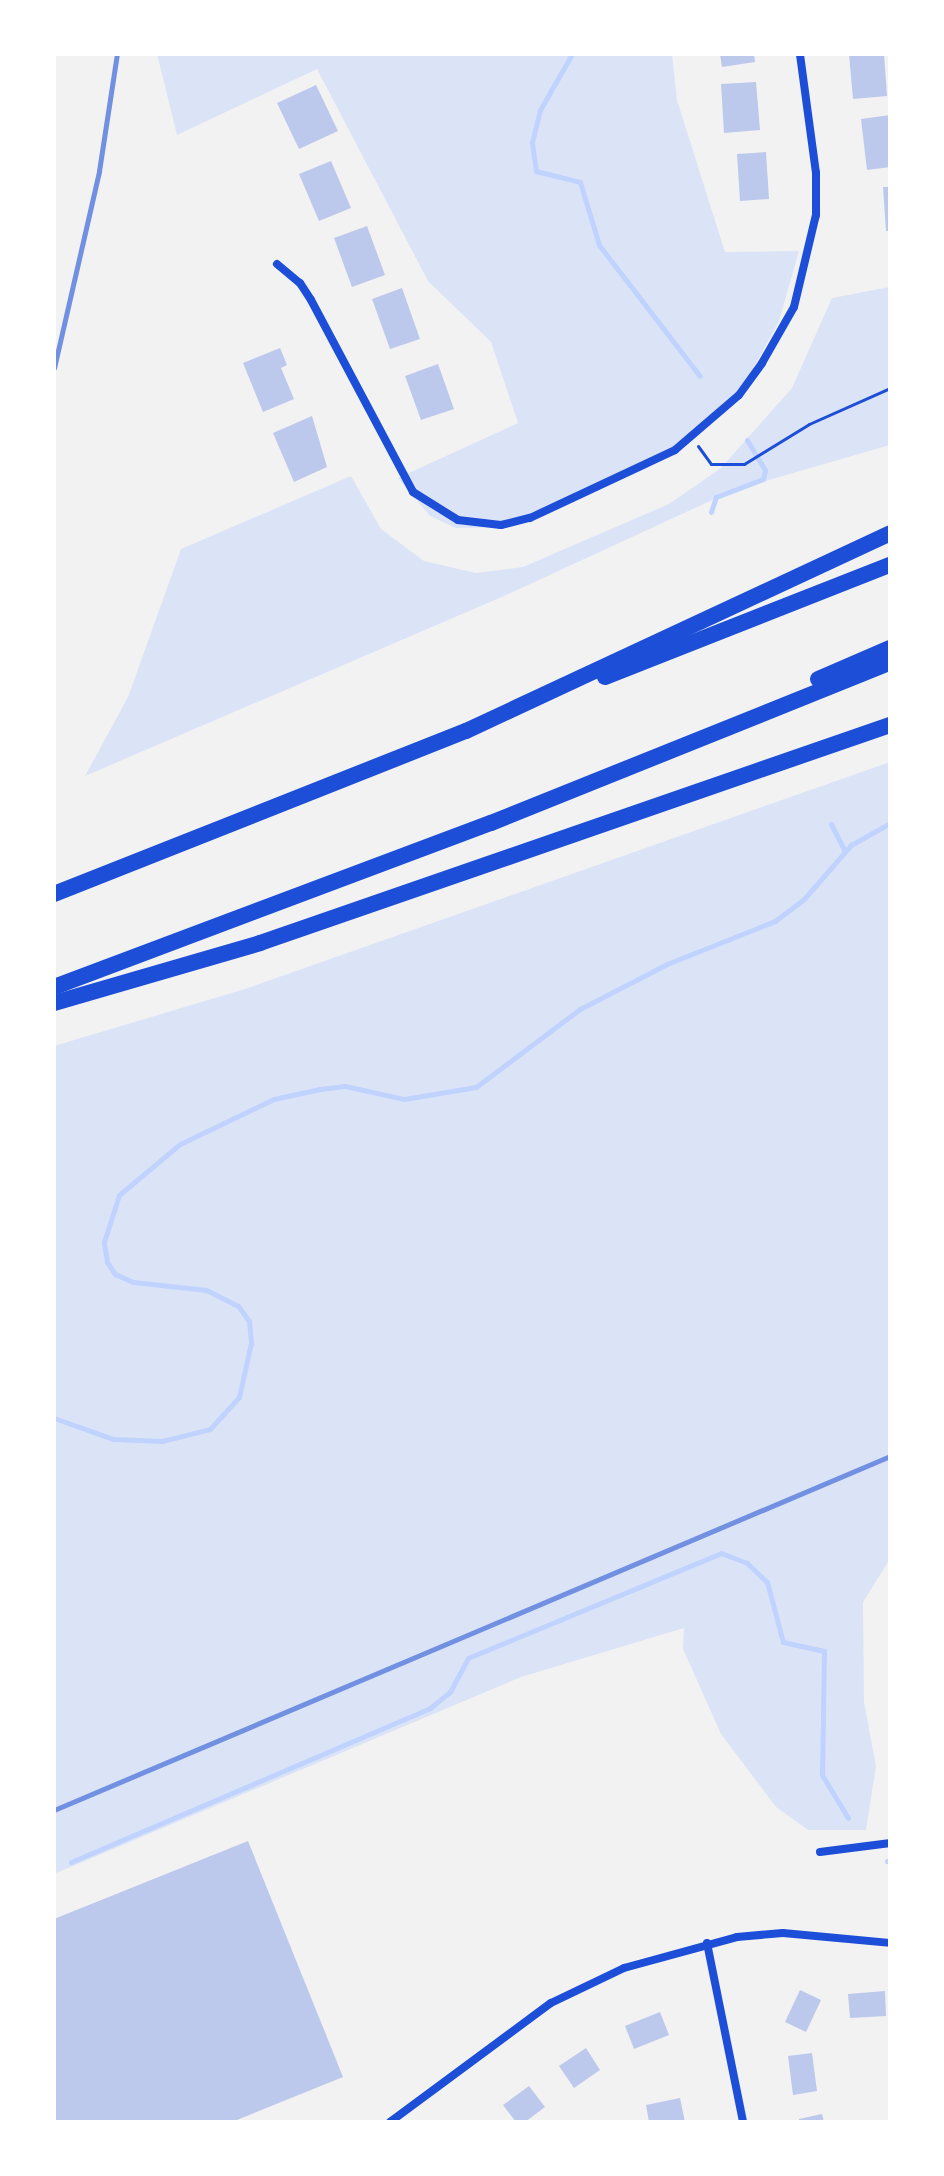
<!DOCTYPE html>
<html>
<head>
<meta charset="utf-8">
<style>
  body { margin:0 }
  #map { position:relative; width:944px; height:2176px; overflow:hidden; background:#f2f2f2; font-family:Barlow,sans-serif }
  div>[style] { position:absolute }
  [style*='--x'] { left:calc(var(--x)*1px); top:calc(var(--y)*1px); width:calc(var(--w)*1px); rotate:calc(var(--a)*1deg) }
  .green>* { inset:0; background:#dbe4f7 }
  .stream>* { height:5px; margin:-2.5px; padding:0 2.5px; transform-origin:2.5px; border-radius:2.5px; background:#bfd3fe }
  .building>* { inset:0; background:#bdc9ec }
  .path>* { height:3px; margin:-1.5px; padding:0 1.5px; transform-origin:1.5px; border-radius:1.5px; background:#1d4ed8 }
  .minor>* { height:8px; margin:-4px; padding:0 4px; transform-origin:4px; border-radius:4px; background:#1d4ed8 }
  .motorway>* { height:16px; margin:-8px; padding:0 8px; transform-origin:8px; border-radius:8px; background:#1d4ed8 }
  .rail>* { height:5px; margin:-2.5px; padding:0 2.5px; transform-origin:2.5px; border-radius:2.5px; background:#7290e2 }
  span { translate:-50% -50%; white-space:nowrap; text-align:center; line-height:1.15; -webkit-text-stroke:8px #fff; paint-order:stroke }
  .frame { position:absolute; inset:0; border:56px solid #fff; pointer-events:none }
</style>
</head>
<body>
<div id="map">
  <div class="green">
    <div style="clip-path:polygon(157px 54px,672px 54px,677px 100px,725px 252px,799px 251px,779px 321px,747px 380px,703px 428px,646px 469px,509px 527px,456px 528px,430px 516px,398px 478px,518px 423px,491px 342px,428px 281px,317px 69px,177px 135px)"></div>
    <div style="clip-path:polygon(890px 287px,890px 445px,734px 490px,504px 596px,85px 776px,128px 697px,181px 549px,351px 476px,381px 529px,424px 561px,476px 573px,523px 567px,669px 504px,721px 468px,792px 388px,832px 298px)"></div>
    <div style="clip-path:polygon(890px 762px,890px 1559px,863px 1602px,864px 1702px,876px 1766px,866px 1830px,808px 1830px,776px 1807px,721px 1734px,683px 1649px,684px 1628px,521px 1677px,54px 1874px,54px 1046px,245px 989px)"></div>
  </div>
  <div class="stream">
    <div style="--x:572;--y:54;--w:64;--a:119.7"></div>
    <div style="--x:540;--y:110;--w:34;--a:104"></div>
    <div style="--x:532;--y:143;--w:28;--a:82"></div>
    <div style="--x:536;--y:171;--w:45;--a:14"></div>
    <div style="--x:580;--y:182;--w:66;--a:73.2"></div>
    <div style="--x:599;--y:245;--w:165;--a:52.4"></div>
    <div style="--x:711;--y:512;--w:16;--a:-72"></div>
    <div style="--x:716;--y:497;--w:50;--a:-21"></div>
    <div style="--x:763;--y:479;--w:9;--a:-77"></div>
    <div style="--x:765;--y:470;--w:35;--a:-121"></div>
    <div style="--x:831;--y:824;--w:30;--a:63"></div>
    <div style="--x:54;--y:1418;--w:63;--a:19.6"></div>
    <div style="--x:113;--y:1439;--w:49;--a:2.3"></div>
    <div style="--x:162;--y:1441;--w:49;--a:-14"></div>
    <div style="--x:210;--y:1429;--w:43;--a:-47.8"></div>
    <div style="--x:239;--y:1397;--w:55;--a:-77.5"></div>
    <div style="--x:251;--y:1343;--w:22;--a:-95"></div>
    <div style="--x:249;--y:1321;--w:19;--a:-126"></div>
    <div style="--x:238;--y:1306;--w:36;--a:-153"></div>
    <div style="--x:206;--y:1290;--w:73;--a:-173.7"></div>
    <div style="--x:133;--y:1282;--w:20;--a:-156"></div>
    <div style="--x:115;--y:1274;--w:14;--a:-124"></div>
    <div style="--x:107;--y:1262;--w:20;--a:-99"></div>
    <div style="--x:104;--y:1242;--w:49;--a:-72.3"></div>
    <div style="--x:119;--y:1195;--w:80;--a:-39.9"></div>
    <div style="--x:180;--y:1144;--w:104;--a:-25.6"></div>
    <div style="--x:274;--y:1099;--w:47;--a:-12.3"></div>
    <div style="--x:320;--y:1089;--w:25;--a:-7"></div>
    <div style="--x:345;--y:1086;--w:60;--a:12.4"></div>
    <div style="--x:404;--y:1099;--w:73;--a:-9.5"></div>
    <div style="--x:476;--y:1087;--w:130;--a:-36.9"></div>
    <div style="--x:580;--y:1009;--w:98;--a:-27.3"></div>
    <div style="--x:667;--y:964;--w:116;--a:-21.7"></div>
    <div style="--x:775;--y:921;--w:36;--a:-37"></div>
    <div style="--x:804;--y:899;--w:72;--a:-49"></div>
    <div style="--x:851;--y:845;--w:45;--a:-29.4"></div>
    <div style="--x:887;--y:1861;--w:3;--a:18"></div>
    <div style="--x:71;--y:1862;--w:391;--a:-23.2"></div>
    <div style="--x:430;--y:1708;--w:26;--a:-39"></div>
    <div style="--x:450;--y:1692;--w:38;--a:-62"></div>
    <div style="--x:468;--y:1658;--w:274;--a:-22.5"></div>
    <div style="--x:721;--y:1553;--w:28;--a:21"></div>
    <div style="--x:747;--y:1563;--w:28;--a:44"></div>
    <div style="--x:767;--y:1582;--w:62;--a:75.1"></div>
    <div style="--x:783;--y:1642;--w:42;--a:12.4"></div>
    <div style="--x:824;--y:1651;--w:124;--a:90.9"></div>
    <div style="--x:822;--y:1775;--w:50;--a:58.8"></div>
  </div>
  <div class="building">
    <div style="clip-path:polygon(720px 54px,754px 54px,755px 62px,722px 67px)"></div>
    <div style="clip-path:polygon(849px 54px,884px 54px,887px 96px,853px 99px)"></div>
    <div style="clip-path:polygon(756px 82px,760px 130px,724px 133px,721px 84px)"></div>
    <div style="clip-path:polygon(316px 85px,338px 131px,299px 149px,277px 103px)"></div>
    <div style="clip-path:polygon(890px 115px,890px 167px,867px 170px,861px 119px)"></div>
    <div style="clip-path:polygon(766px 152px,769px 199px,740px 201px,737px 154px)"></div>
    <div style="clip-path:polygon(331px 161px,351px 208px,319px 221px,299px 174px)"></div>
    <div style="clip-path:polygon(883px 187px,890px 187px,890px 231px,886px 231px)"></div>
    <div style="clip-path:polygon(367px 226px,385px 275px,352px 287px,334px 238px)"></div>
    <div style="clip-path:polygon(402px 288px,420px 339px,390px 349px,372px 299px)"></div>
    <div style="clip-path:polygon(280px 348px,287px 365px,281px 368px,294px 399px,263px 412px,243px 363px)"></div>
    <div style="clip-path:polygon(438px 364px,454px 409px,421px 420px,405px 376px)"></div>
    <div style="clip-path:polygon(312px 416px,327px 467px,294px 482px,273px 433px)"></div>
    <div style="clip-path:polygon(248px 1841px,343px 2077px,232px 2122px,54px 2122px,54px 1919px)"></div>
    <div style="clip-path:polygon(800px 1990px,821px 2000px,806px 2032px,785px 2022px)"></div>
    <div style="clip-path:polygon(885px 1991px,886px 2016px,850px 2018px,848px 1994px)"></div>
    <div style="clip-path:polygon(660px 2012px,669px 2035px,634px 2049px,625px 2026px)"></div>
    <div style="clip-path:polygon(586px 2048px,600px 2070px,574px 2088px,559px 2066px)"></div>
    <div style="clip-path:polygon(812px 2053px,817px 2091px,793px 2095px,788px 2056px)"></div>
    <div style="clip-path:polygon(529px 2086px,545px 2107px,525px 2122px,516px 2122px,503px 2105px)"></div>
    <div style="clip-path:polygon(680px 2098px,685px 2122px,649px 2122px,646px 2105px)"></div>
    <div style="clip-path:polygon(822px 2114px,824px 2122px,799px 2122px,799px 2119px)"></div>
  </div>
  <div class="path">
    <div style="--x:698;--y:446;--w:22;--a:54"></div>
    <div style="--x:711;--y:464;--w:33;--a:0"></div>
    <div style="--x:744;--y:464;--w:76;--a:-31.6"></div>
    <div style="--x:809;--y:424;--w:89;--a:-24"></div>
  </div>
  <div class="minor">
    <div style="--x:277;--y:264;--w:30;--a:40"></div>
    <div style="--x:300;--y:283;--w:20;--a:57"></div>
    <div style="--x:311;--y:300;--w:217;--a:62"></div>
    <div style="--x:413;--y:492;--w:53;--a:31.9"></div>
    <div style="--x:458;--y:520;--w:43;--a:6.6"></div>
    <div style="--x:501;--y:525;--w:30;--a:-14"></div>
    <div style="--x:530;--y:518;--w:160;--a:-25.1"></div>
    <div style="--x:675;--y:450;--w:84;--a:-40.7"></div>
    <div style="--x:739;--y:395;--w:39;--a:-54"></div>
    <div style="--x:762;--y:363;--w:64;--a:-60.3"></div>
    <div style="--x:794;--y:307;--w:95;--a:-76.6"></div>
    <div style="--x:816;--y:215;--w:42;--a:-90"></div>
    <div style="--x:816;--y:173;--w:120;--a:-97.7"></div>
    <div style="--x:820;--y:1852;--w:71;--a:-7.3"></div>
    <div style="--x:707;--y:1943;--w:183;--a:78.6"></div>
    <div style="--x:390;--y:2122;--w:200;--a:-36.5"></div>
    <div style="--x:551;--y:2003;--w:81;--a:-25.6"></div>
    <div style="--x:624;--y:1968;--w:117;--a:-15.3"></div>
    <div style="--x:737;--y:1937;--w:46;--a:-5"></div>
    <div style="--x:783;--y:1933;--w:107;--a:5.3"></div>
  </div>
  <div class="motorway">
    <div style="--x:605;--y:677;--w:306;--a:-21.5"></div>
    <div style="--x:818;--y:679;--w:78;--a:-23.3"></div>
    <div style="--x:54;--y:894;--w:443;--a:-21.6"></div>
    <div style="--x:466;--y:731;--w:468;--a:-25"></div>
    <div style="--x:54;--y:987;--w:467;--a:-20.6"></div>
    <div style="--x:491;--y:823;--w:430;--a:-21.9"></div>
    <div style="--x:54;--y:1003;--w:215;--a:-16.2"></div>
    <div style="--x:260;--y:943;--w:667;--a:-19.09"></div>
  </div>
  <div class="rail">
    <div style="--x:54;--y:368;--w:202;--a:-77.1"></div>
    <div style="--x:99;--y:171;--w:118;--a:-81.3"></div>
    <div style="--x:54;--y:1810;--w:908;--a:-22.95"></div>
  </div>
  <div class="frame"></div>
</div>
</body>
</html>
